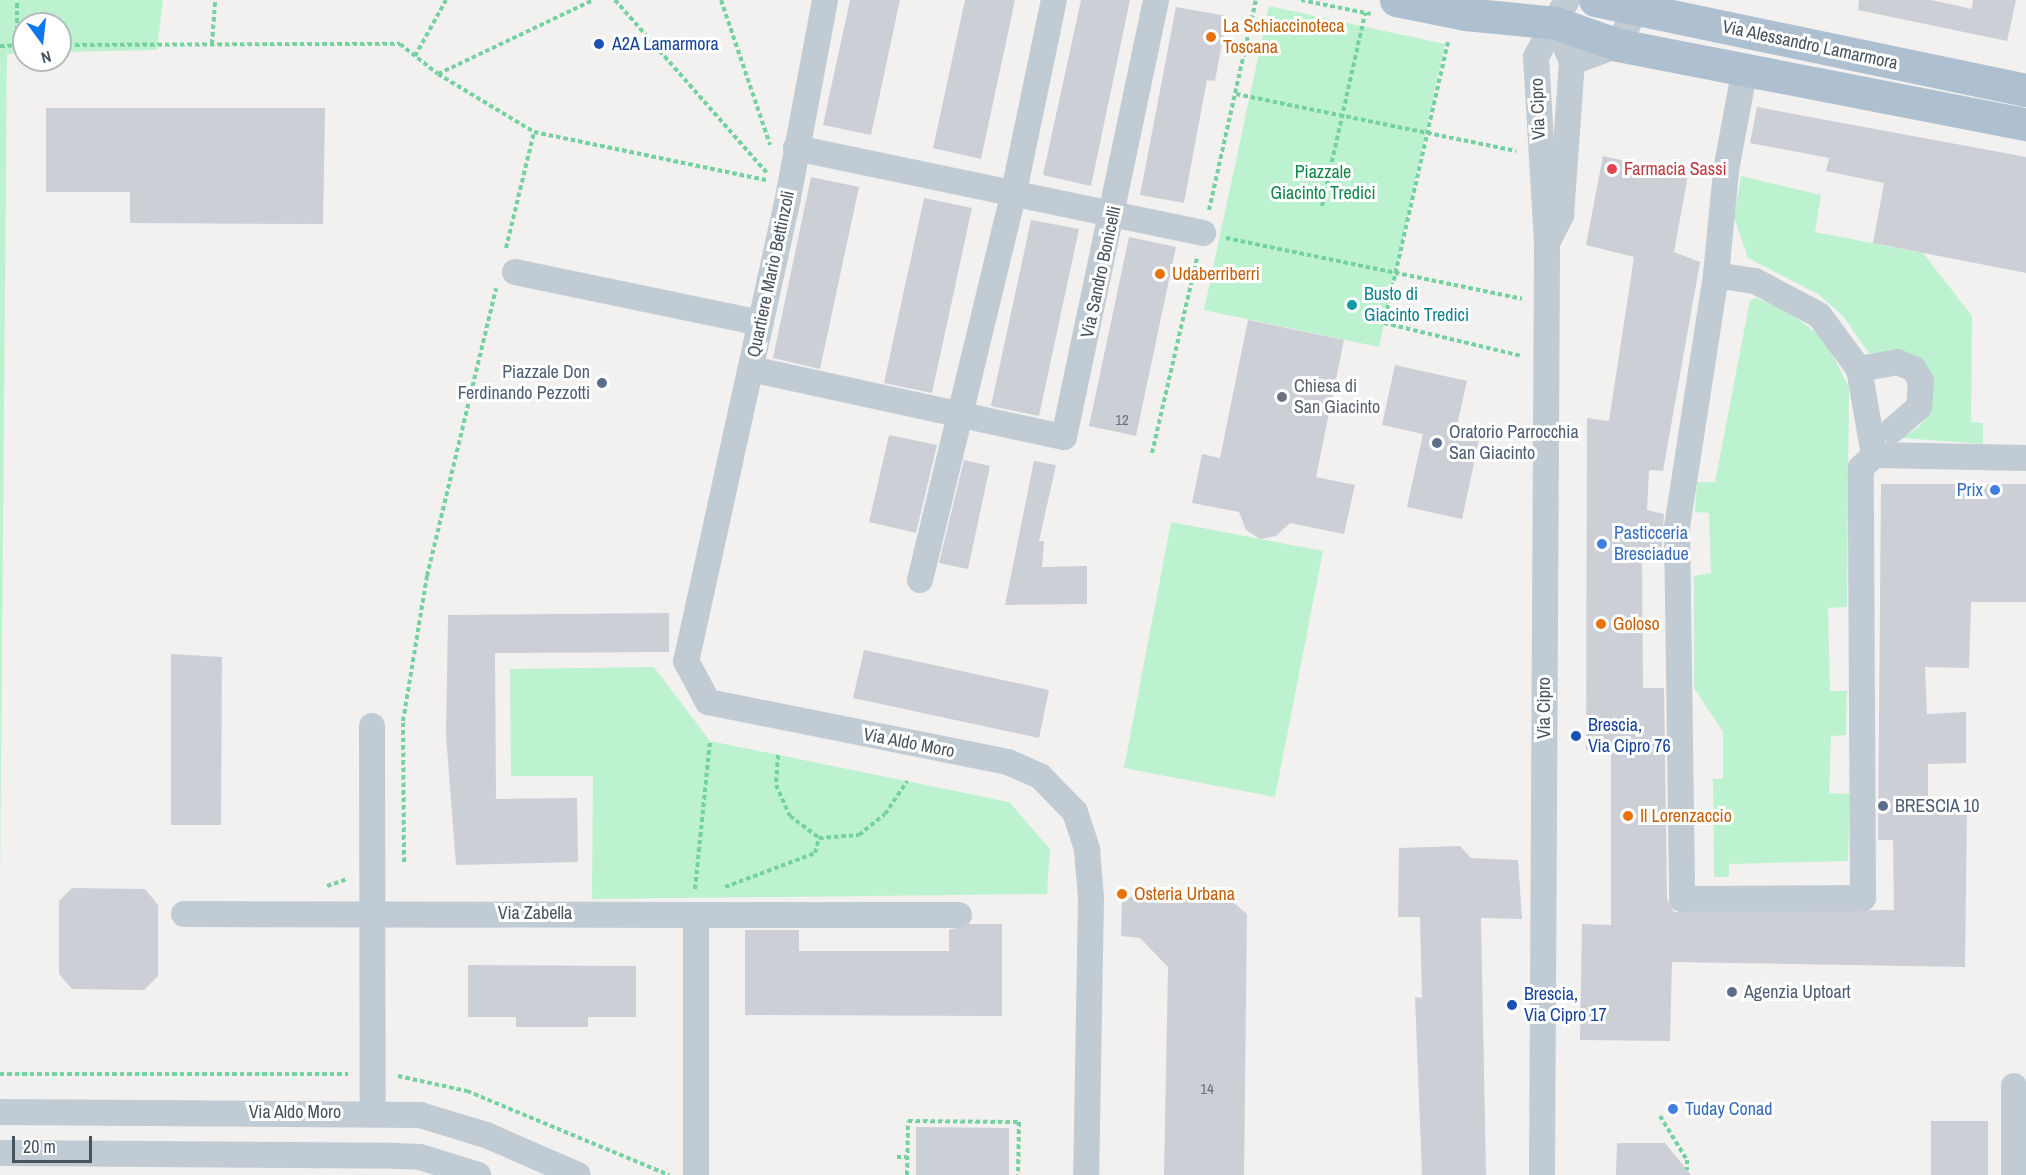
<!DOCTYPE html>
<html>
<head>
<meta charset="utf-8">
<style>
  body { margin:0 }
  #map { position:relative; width:2026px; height:1175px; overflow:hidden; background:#f3f0f0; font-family:"Archivo Narrow",sans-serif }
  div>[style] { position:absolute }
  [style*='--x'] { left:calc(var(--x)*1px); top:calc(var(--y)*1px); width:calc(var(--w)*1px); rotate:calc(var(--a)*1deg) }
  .green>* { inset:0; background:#bdf2d0 }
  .building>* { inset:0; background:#cccfd5 }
  .path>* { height:4px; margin-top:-2px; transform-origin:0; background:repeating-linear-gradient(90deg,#73d2a0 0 4.5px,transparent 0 7.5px) }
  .minor>* { height:26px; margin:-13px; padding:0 13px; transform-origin:13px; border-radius:13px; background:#c0cbd3 }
  .major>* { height:33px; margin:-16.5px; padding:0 16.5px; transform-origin:16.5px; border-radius:16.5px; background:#aec0d0 }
  .dots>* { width:16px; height:16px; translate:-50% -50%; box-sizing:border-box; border:3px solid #fff; border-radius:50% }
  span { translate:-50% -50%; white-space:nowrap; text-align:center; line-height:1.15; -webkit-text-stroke:6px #fff; paint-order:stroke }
  .number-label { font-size:15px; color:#68737c }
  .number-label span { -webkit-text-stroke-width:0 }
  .food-label { font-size:18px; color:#c56008 }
  .left { translate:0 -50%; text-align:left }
  .transit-label { font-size:18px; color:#164399 }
  .street-label { font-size:18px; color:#47545f }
  .health-label { font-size:18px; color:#be3a42 }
  .park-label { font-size:18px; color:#128649 }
  .culture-label { font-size:18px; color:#0d838f }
  .service-label { font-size:18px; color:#4e5e75 }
  .right { translate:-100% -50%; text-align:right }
  .worship-label { font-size:18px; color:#5b616d }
  .shop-label { font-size:18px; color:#366cbe }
  .north { position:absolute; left:12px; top:12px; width:60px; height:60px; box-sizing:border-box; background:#fff; border:2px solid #b5bbbf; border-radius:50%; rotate:165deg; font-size:16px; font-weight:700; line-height:24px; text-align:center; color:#47545f }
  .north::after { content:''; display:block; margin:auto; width:21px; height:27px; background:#0f77ee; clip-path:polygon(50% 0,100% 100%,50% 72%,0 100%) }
  .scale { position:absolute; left:12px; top:1136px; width:80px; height:27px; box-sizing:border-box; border:3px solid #47545f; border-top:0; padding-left:8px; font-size:18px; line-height:21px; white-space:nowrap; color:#47545f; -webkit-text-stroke:4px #fff; paint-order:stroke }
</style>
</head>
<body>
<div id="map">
  <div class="green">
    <div style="clip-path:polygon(0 0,163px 0,157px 50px,60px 52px,60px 24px,24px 24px,24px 53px,7px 54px,0 893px)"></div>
    <div style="clip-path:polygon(1269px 6px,1445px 44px,1379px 347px,1204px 310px)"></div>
    <div style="clip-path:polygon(1741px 176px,1821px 195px,1815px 232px,1923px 253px,1972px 316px,1971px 422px,1983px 423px,1983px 444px,1902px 438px,1919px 427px,1932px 410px,1931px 376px,1871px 356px,1843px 316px,1818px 294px,1748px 258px,1734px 217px)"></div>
    <div style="clip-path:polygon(1756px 298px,1788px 311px,1825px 340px,1849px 388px,1847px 607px,1828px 608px,1830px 691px,1847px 691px,1846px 735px,1831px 736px,1829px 793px,1850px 794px,1848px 861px,1729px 864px,1729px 877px,1714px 877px,1713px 779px,1723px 779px,1723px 732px,1694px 688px,1694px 576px,1711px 573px,1709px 513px,1695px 512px,1697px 482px,1715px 482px,1750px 300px)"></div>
    <div style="clip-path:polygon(1171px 522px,1323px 551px,1275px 797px,1124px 768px)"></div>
    <div style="clip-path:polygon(654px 667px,710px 741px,1009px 802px,1050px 849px,1047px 894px,592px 899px,593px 776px,511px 776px,510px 669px)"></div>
  </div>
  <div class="building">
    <div style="clip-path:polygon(850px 0,900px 0,871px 135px,823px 125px)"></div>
    <div style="clip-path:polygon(965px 0,1015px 0,981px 159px,933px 148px)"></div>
    <div style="clip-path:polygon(1081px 0,1130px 0,1091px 186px,1043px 175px)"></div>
    <div style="clip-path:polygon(1859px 0,1931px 0,1972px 9px,1973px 0,2016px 0,2007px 41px,1858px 10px)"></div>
    <div style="clip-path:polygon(1176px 7px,1227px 16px,1215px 81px,1207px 80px,1184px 203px,1140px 195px)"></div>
    <div style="clip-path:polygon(1757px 107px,2026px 157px,2026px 273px,1873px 243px,1884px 183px,1826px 171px,1829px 158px,1750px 143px)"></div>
    <div style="clip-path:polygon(46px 108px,325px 108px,323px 224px,130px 223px,130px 192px,46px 192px)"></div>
    <div style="clip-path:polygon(1603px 156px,1688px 175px,1674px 252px,1700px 262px,1663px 471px,1649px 470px,1647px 510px,1664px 514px,1661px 560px,1642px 561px,1643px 688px,1664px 688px,1667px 899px,1674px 912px,1894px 910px,1893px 840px,1878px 840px,1881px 484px,2026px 484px,2026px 602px,1971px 602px,1969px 668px,1925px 667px,1927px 714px,1966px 712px,1966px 763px,1928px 764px,1928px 808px,1967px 809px,1965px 967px,1672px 962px,1670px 1041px,1580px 1040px,1582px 924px,1611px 925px,1611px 752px,1586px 750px,1587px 418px,1609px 421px,1634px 257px,1586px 245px)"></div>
    <div style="clip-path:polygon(811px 177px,859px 187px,820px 369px,773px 358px)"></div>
    <div style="clip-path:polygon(924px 198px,972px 208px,932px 393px,884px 383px)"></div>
    <div style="clip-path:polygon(1031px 220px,1079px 229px,1039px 416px,991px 406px)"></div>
    <div style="clip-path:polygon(1129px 237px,1176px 247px,1136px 436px,1089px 426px)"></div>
    <div style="clip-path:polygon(1248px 320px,1344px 340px,1316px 477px,1355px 485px,1344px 534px,1290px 523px,1276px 536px,1260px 539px,1246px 530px,1239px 512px,1192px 503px,1202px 454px,1220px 458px)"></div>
    <div style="clip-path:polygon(1395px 365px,1467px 381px,1456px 430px,1480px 435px,1462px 519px,1407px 507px,1423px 434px,1382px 425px)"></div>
    <div style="clip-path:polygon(889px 435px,937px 445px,916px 533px,869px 522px)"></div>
    <div style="clip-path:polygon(964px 460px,990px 466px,968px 569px,939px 563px)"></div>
    <div style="clip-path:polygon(1034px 461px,1056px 465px,1039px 541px,1044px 541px,1042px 567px,1087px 566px,1087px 604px,1005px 605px)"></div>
    <div style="clip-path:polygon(669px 613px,669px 652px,495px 653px,496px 799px,577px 798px,578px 862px,456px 865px,446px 735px,448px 615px)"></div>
    <div style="clip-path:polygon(864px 650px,1049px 690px,1039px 738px,853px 698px)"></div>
    <div style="clip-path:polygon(171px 654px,222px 657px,221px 825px,171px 825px)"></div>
    <div style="clip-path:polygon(1460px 846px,1471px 858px,1518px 860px,1522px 919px,1481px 918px,1486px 1175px,1422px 1175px,1415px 997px,1422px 998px,1420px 917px,1398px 917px,1399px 848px)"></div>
    <div style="clip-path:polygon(72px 888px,145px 889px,158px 905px,158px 976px,144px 990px,72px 989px,59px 974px,59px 901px)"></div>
    <div style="clip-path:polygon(1122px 897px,1227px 897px,1247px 914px,1244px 1175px,1164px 1175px,1168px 967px,1140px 938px,1121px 936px)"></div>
    <div style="clip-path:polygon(970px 924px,1002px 924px,1002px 1016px,745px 1015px,745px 930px,799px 930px,799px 951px,949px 951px,949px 930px)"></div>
    <div style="clip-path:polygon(468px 965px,636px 966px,636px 1017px,588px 1017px,588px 1027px,516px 1027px,516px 1017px,468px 1017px)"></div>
    <div style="clip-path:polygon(1931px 1121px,1988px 1121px,1988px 1175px,1931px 1175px)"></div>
    <div style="clip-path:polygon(916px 1127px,1009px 1128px,1009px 1175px,916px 1175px)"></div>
    <div style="clip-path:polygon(1617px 1143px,1665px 1143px,1691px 1175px,1616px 1175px)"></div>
  </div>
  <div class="path">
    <div style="--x:615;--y:0;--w:230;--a:48.7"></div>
    <div style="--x:721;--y:0;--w:153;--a:71.3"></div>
    <div style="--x:1301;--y:0;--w:71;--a:11.3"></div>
    <div style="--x:1448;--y:42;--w:288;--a:102.8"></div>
    <div style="--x:1384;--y:323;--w:141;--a:13.5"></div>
    <div style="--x:212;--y:44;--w:42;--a:-85.9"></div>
    <div style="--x:17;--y:45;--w:45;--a:-90"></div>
    <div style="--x:60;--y:45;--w:340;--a:-0.2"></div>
    <div style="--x:400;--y:44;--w:48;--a:38.3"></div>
    <div style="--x:438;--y:74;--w:112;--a:31.1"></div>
    <div style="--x:534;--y:132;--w:237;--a:11.7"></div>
    <div style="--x:0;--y:46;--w:24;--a:-2"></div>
    <div style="--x:415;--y:56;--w:64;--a:-61"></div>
    <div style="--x:438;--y:74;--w:172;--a:-25.5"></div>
    <div style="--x:1236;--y:94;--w:286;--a:11.5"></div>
    <div style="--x:1322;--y:206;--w:198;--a:-77.4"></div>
    <div style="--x:1209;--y:210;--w:215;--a:-77.4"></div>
    <div style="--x:1226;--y:238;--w:302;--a:11.6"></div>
    <div style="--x:506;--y:248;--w:119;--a:-76.4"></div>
    <div style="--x:1152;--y:453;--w:200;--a:-77"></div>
    <div style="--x:778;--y:755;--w:30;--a:94"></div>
    <div style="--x:776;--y:785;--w:34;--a:66"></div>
    <div style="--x:790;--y:816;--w:36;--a:37"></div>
    <div style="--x:404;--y:862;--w:141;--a:-90.4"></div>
    <div style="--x:403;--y:721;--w:147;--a:-80.6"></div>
    <div style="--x:427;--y:576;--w:296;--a:-76.5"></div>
    <div style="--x:327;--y:886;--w:21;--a:-19"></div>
    <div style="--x:725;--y:887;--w:96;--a:-20.7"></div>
    <div style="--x:815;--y:853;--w:16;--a:-75"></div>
    <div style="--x:819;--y:838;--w:40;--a:-4.3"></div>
    <div style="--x:859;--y:835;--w:33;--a:-39"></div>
    <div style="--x:885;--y:814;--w:40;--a:-56"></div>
    <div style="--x:695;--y:889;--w:149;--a:-84.2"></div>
    <div style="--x:0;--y:1074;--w:348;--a:0"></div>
    <div style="--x:398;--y:1076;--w:71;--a:12.3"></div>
    <div style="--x:467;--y:1091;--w:219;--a:22.6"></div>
    <div style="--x:1660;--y:1116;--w:52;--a:58.5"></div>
    <div style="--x:1687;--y:1160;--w:10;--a:90"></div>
    <div style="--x:897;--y:1157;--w:10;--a:0"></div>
    <div style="--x:907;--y:1175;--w:54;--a:-88.9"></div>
    <div style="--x:908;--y:1121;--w:111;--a:0.5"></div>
    <div style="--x:1019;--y:1122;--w:53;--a:91.1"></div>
  </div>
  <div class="minor">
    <div style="--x:825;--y:0;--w:201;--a:100.6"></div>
    <div style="--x:788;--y:198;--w:474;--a:102.4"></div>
    <div style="--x:686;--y:661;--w:47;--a:61.8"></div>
    <div style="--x:708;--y:702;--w:306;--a:11.3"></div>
    <div style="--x:1008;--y:762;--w:35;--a:24"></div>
    <div style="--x:1040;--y:776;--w:50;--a:45.8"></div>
    <div style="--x:1075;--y:812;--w:40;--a:72"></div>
    <div style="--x:1087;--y:850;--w:48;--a:85.2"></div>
    <div style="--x:1091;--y:898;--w:277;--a:91"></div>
    <div style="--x:1572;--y:62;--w:49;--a:-20.3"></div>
    <div style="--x:1618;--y:45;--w:50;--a:-63.9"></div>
    <div style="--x:1745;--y:68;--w:105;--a:100.5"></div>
    <div style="--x:1726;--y:171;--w:104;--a:95.5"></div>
    <div style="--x:1716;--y:275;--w:255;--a:98.8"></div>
    <div style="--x:1677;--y:527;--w:372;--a:89.2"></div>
    <div style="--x:1682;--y:899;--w:181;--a:-0.3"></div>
    <div style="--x:1863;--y:898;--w:430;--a:-90.3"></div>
    <div style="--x:1861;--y:468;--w:18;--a:-45"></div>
    <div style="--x:796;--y:148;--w:416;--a:11.8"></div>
    <div style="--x:1549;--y:239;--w:27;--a:-63"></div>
    <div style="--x:1561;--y:215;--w:153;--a:-85.9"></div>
    <div style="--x:1572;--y:62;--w:42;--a:-112.3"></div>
    <div style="--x:515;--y:272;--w:251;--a:11.7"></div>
    <div style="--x:1716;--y:275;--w:39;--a:9"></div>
    <div style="--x:1755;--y:281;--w:72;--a:28"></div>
    <div style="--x:1819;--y:315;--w:67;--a:53.5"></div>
    <div style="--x:1859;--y:369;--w:87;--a:80.1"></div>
    <div style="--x:1874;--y:455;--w:152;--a:1.1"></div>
    <div style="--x:751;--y:369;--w:320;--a:12.3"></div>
    <div style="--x:1064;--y:437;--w:447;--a:-78.1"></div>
    <div style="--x:1859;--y:369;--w:39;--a:-10"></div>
    <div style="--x:1897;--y:362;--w:18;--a:22"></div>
    <div style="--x:1914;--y:369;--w:14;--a:60"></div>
    <div style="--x:1921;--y:381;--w:26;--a:94"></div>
    <div style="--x:1919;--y:407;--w:35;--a:139"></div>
    <div style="--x:920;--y:580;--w:395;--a:-76.4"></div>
    <div style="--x:1013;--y:196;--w:200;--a:-78.2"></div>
    <div style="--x:372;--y:726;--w:386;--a:89.9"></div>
    <div style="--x:184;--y:914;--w:512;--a:0.11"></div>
    <div style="--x:696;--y:915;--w:260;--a:90"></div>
    <div style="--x:696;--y:915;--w:263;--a:0"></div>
    <div style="--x:0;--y:1112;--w:420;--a:0.4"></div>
    <div style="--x:420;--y:1115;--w:69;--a:16.9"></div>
    <div style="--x:486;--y:1135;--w:100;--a:23.5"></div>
    <div style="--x:0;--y:1153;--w:395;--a:0.4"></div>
    <div style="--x:395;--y:1156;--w:25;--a:2"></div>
    <div style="--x:420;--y:1157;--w:61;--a:17.2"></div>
    <div style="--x:1542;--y:1175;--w:933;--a:-89.69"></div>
    <div style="--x:1547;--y:242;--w:185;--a:-93.4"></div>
    <div style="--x:1536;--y:57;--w:65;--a:-61.5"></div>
    <div style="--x:2014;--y:1175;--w:89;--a:-90"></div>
  </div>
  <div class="major">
    <div style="--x:1396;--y:0;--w:70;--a:11.5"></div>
    <div style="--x:1465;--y:14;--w:91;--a:5.6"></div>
    <div style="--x:1556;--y:23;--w:66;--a:19.5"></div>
    <div style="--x:1618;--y:45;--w:416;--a:11"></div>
    <div style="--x:1595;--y:0;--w:440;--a:11.8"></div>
  </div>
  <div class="dots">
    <div style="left:1211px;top:37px;background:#e8710a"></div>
    <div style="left:599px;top:44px;background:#1a4fb4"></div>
    <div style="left:1612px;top:169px;background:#e0444e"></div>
    <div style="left:1160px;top:274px;background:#e8710a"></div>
    <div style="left:1352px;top:305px;background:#0f9aa8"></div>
    <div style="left:602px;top:383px;background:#5c6f8a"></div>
    <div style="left:1282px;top:397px;background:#6b7280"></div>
    <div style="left:1437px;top:443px;background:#5c6f8a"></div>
    <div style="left:1995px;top:490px;background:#3f7fe0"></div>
    <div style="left:1602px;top:544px;background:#3f7fe0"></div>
    <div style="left:1601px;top:624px;background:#e8710a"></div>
    <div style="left:1576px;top:736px;background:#1a4fb4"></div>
    <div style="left:1883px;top:806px;background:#5c6f8a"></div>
    <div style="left:1628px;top:816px;background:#e8710a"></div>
    <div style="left:1122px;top:894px;background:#e8710a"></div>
    <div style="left:1732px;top:992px;background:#5c6f8a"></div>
    <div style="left:1512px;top:1005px;background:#1a4fb4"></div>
    <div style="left:1673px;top:1109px;background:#3f7fe0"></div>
  </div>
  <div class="number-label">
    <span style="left:1122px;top:420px">12</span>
    <span style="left:1207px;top:1089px">14</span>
  </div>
  <div class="food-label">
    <span class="left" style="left:1223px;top:37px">La Schiaccinoteca<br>Toscana</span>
    <span class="left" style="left:1172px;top:274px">Udaberriberri</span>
    <span class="left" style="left:1613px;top:624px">Goloso</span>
    <span class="left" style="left:1640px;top:816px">Il Lorenzaccio</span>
    <span class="left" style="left:1134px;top:894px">Osteria Urbana</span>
  </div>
  <div class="transit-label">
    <span class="left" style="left:612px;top:44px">A2A Lamarmora</span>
    <span class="left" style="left:1588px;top:736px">Brescia,<br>Via Cipro 76</span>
    <span class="left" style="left:1524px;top:1005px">Brescia,<br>Via Cipro 17</span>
  </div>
  <div class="street-label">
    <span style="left:1810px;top:45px;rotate:12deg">Via Alessandro Lamarmora</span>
    <span style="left:1538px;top:109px;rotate:-92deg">Via Cipro</span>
    <span style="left:1101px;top:272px;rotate:-78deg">Via Sandro Bonicelli</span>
    <span style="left:771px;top:274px;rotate:-78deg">Quartiere Mario Bettinzoli</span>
    <span style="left:1544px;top:708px;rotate:-90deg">Via Cipro</span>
    <span style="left:909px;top:743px;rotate:11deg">Via Aldo Moro</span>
    <span style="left:535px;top:913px">Via Zabella</span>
    <span style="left:295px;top:1112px">Via Aldo Moro</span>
  </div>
  <div class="health-label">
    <span class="left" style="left:1624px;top:169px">Farmacia Sassi</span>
  </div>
  <div class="park-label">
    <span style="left:1323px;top:183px">Piazzale<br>Giacinto Tredici</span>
  </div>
  <div class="culture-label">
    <span class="left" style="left:1364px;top:305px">Busto di<br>Giacinto Tredici</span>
  </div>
  <div class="service-label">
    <span class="right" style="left:590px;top:383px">Piazzale Don<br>Ferdinando Pezzotti</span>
    <span class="left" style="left:1449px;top:443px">Oratorio Parrocchia<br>San Giacinto</span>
    <span class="left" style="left:1895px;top:806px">BRESCIA 10</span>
    <span class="left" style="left:1744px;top:992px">Agenzia Uptoart</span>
  </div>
  <div class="worship-label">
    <span class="left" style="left:1294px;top:397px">Chiesa di<br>San Giacinto</span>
  </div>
  <div class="shop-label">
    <span class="right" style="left:1983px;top:490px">Prix</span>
    <span class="left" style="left:1614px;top:544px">Pasticceria<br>Bresciadue</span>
    <span class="left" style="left:1685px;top:1109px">Tuday Conad</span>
  </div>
  <div class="north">N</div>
  <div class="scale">20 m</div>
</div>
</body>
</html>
